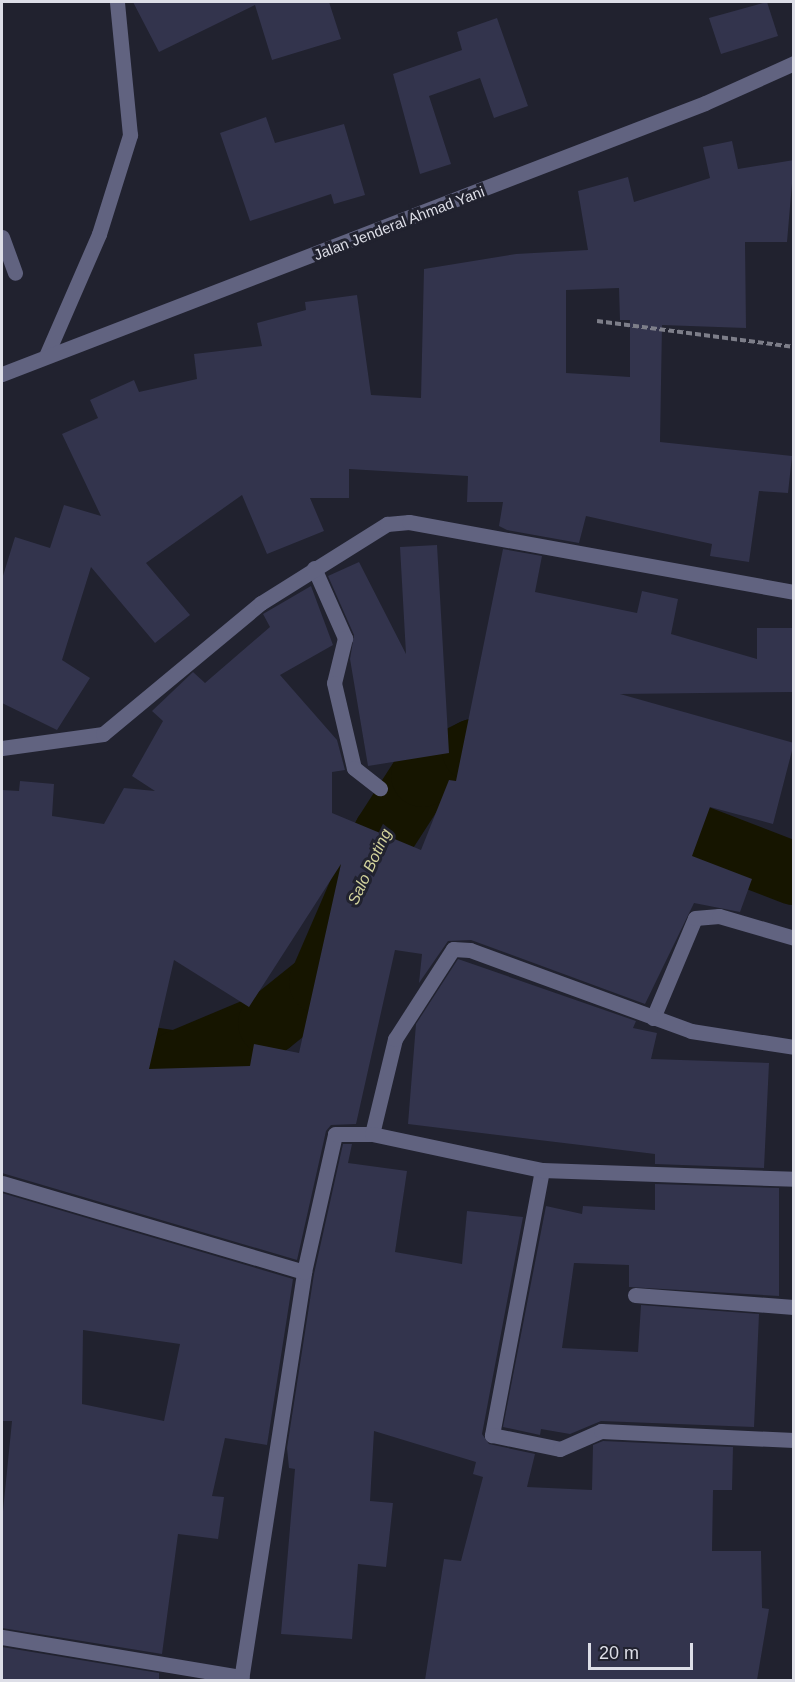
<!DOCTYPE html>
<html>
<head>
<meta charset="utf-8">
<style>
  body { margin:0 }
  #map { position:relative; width:795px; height:1682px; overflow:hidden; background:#21222f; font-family:Helvetica,sans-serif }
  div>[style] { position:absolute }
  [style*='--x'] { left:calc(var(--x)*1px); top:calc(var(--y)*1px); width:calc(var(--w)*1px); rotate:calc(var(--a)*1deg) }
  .river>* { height:63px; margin:-31.5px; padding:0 31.5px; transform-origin:31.5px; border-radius:31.5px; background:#161500 }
  .building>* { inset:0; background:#33344d }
  .path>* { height:4px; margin-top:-2px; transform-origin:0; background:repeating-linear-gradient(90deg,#7d7e89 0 6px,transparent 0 9px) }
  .lane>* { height:15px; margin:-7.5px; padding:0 7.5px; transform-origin:7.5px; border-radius:7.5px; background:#616380 }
  .street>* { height:15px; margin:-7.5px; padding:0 7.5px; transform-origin:7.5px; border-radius:7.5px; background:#616380 }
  span { translate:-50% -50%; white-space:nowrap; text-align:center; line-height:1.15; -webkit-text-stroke:6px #21222f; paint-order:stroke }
  .street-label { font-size:15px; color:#dddee7 }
  .water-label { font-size:16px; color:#d3d39c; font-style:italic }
  .frame { position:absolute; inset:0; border:3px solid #dddee7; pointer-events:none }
  .scale { position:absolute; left:588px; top:1643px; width:105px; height:27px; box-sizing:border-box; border:3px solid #dddee7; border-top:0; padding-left:8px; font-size:18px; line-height:21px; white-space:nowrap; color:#dddee7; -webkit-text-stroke:4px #21222f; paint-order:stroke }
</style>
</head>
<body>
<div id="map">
  <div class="river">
    <div style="--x:2;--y:1024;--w:67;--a:18.2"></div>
    <div style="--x:66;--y:1045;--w:111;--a:8.8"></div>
    <div style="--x:176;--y:1062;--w:101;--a:-22.8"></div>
    <div style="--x:269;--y:1023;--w:65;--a:-38.8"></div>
    <div style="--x:320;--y:982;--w:161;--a:-66.6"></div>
    <div style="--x:384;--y:834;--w:70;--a:-57.2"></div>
    <div style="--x:422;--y:775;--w:57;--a:-26.1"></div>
    <div style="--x:473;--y:750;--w:344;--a:21"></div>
  </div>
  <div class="building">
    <div style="clip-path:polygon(133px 2px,329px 2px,341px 39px,272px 60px,255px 5px,159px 52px)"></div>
    <div style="clip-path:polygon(767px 2px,778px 36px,721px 54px,709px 18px)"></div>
    <div style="clip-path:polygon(497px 18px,528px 106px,494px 118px,480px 78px,429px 96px,451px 164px,420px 174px,393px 74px,462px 50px,457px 32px)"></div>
    <div style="clip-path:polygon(266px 117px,275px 143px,344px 124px,365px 195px,334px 204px,331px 194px,250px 221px,220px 133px)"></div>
    <div style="clip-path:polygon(evenodd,732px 141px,738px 169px,794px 160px,787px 242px,745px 242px,746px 328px,662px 325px,660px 442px,792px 456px,788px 493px,759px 491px,749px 562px,710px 556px,712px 544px,586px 516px,579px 543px,507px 530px,499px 526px,503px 502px,467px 502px,468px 476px,349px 469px,349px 498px,310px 498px,324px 531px,267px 554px,242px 495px,146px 563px,190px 615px,155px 643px,91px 567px,62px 660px,90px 678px,57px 730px,2px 703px,2px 579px,15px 537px,50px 548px,64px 505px,101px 516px,62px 434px,98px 418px,90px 400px,134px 380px,139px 392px,197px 379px,194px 354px,262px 346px,257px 323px,306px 310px,305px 302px,357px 295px,371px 395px,421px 398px,424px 269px,516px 254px,588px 250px,578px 191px,628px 177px,634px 202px,710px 178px,703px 147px,732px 141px,619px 288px,620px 320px,630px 320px,630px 377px,566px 373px,566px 290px,619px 288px)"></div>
    <div style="clip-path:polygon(437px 545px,449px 753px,368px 766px,350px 659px,354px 635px,328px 576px,359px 562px,406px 654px,400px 547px)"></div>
    <div style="clip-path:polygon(evenodd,503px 549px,542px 556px,535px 592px,637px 613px,642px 591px,678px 599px,671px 634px,757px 659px,757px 628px,794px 628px,794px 692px,620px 694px,794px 743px,773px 824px,710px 807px,692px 856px,752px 879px,740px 912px,694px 903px,645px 1004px,471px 940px,448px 941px,419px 983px,422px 954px,395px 950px,356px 1124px,331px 1125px,326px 1131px,297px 1260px,2px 1173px,2px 790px,19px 791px,20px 781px,54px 784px,52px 816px,104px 824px,124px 788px,155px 791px,132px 776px,163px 721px,152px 711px,193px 672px,205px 683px,270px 627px,263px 614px,311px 586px,333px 645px,280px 675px,337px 740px,345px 770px,332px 772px,332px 813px,421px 850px,449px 780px,456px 781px,503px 549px,341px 864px,299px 1053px,254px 1044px,250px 1066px,149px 1069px,174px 960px,249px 1007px,341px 864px)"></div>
    <div style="clip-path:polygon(458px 959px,636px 1021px,633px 1028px,657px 1033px,651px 1059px,769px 1063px,764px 1168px,655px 1164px,655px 1154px,408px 1124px,416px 1024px)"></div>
    <div style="clip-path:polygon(343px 1144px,352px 1144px,348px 1163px,407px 1171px,395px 1252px,462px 1264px,467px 1211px,523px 1217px,482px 1434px,489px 1444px,535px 1454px,527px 1487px,592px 1490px,593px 1445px,603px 1441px,733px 1447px,732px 1490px,713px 1490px,712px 1551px,761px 1551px,762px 1608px,769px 1609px,757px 1680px,425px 1680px,444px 1559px,461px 1561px,483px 1477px,473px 1474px,476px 1462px,374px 1431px,370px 1501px,393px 1503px,386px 1567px,358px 1564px,352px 1639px,281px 1634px,295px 1469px,289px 1468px,287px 1448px,314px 1274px)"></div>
    <div style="clip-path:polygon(655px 1184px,779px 1188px,779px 1296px,629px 1287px,629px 1265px,574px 1263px,562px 1348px,638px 1352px,641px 1305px,759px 1314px,754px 1427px,601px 1421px,570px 1434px,541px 1429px,540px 1435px,503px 1427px,546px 1206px,582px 1214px,583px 1206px,655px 1210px)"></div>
    <div style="clip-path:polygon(evenodd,2px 1193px,293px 1279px,267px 1445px,225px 1438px,212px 1496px,224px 1497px,218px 1539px,178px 1534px,162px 1654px,2px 1628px,2px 1521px,12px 1421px,2px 1421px,2px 1193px,83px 1330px,180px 1344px,164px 1421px,82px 1404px,83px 1330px)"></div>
    <div style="clip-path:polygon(2px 1647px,159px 1673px,159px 1680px,2px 1680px)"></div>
  </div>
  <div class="path">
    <div style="--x:597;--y:321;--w:199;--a:7.5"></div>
  </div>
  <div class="lane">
    <div style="--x:2;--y:237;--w:38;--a:70"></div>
  </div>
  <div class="street">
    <div style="--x:46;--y:356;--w:133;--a:-66.5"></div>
    <div style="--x:99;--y:234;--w:104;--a:-72.6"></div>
    <div style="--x:130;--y:135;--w:134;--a:-95.6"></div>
    <div style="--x:2;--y:374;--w:753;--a:-21.08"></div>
    <div style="--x:705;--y:103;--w:98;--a:-24.2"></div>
    <div style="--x:314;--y:568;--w:77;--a:66.1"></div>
    <div style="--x:345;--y:638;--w:46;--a:103.7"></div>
    <div style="--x:334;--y:683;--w:87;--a:76.8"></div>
    <div style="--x:354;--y:768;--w:33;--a:38"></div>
    <div style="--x:2;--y:748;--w:102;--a:-7.9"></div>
    <div style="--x:103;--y:734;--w:205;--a:-39.7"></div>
    <div style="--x:261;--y:603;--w:149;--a:-32.1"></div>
    <div style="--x:387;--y:524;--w:22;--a:-5"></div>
    <div style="--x:409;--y:522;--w:391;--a:10.3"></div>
    <div style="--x:653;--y:1018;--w:108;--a:-67.2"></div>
    <div style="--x:695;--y:918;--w:24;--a:-5"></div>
    <div style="--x:719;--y:916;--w:78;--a:16.3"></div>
    <div style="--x:372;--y:1134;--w:98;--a:-76.4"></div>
    <div style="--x:395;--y:1039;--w:107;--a:-57.2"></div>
    <div style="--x:453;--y:949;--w:17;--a:3"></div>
    <div style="--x:470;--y:950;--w:235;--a:20.1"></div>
    <div style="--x:691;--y:1031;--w:104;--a:8.8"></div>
    <div style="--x:542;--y:1170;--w:270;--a:100.7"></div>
    <div style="--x:492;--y:1435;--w:69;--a:11.6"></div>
    <div style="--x:560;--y:1449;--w:45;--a:-23.7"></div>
    <div style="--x:601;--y:1431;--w:193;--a:2.7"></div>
    <div style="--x:2;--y:1183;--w:315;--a:16.4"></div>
    <div style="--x:635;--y:1295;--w:159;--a:4.3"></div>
    <div style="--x:2;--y:1637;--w:243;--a:9.5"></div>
    <div style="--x:241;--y:1680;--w:413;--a:-81.2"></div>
    <div style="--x:304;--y:1272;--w:141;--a:-77.3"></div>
    <div style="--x:335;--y:1134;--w:37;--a:0"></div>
    <div style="--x:372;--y:1134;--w:174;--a:12"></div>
    <div style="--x:542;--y:1170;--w:252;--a:2"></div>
  </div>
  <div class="street-label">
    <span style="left:399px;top:223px;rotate:-21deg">Jalan Jenderal Ahmad Yani</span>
  </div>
  <div class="water-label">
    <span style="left:370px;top:867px;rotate:-65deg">Salo Boting</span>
  </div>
  <div class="frame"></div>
  <div class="scale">20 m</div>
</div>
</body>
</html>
